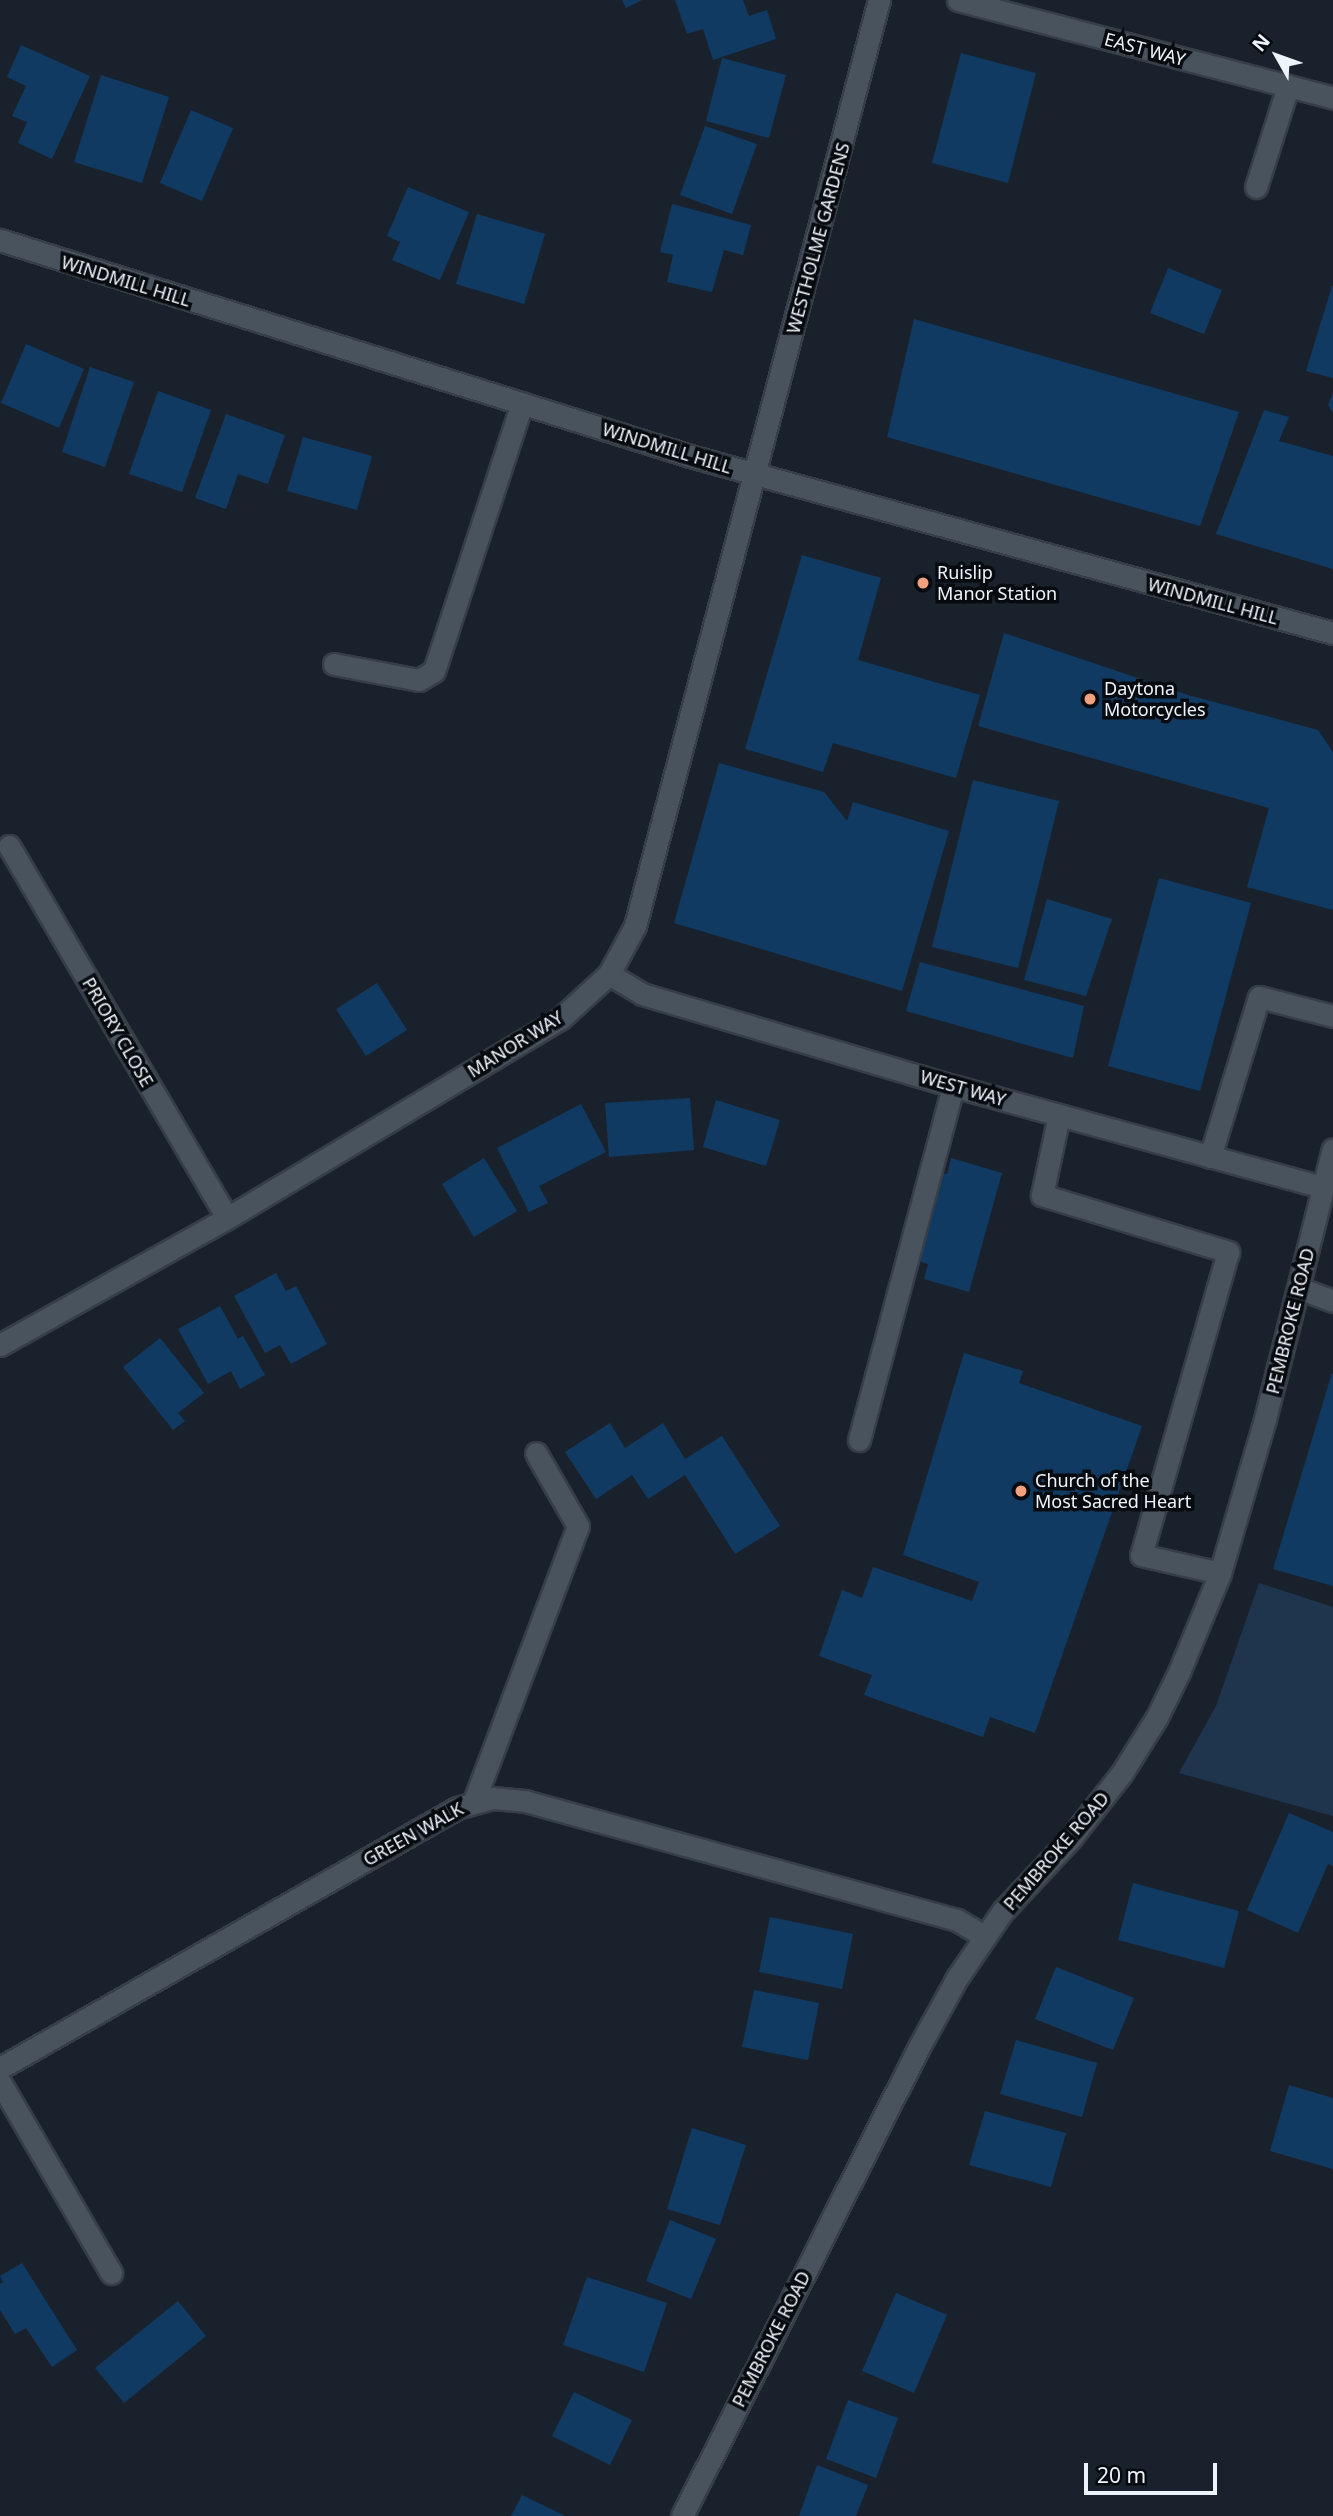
<!DOCTYPE html>
<html>
<head>
<meta charset="utf-8">
<style>
  body { margin:0 }
  #map { position:relative; width:1333px; height:2516px; overflow:hidden; background:#19222c; font-family:"Noto Sans",sans-serif }
  div>[style] { position:absolute }
  [style*='--x'] { left:calc(var(--x)*1px); top:calc(var(--y)*1px); width:calc(var(--w)*1px); rotate:calc(var(--a)*1deg) }
  .green>* { inset:0; background:#1f354e }
  .building>* { inset:0; background:#113a63 }
  .roads { filter:drop-shadow(2px 0 #373e47) drop-shadow(-2px 0 #373e47) drop-shadow(0 2px #373e47) drop-shadow(0 -2px #373e47) }
  .service>* { height:21px; margin:-10.5px; padding:0 10.5px; transform-origin:10.5px; border-radius:10.5px; background:#48535e }
  .minor>* { height:21px; margin:-10.5px; padding:0 10.5px; transform-origin:10.5px; border-radius:10.5px; background:#48535e }
  .tertiary>* { height:21px; margin:-10.5px; padding:0 10.5px; transform-origin:10.5px; border-radius:10.5px; background:#48535e }
  .dots>* { width:19px; height:19px; translate:-50% -50%; box-sizing:border-box; border:4px solid #070b0f; border-radius:50% }
  span { translate:-50% -50%; white-space:nowrap; text-align:center; line-height:1.15; -webkit-text-stroke:7px #070b0f; paint-order:stroke }
  .street-label { font-size:18px; color:#eef4fb }
  .poi-label { font-size:18px; color:#eef4fb }
  .left { translate:0 -50%; text-align:left }
  .north { position:absolute; left:1242px; top:21px; width:70px; height:70px; -webkit-text-stroke:5px #070b0f; paint-order:stroke; rotate:310deg; font-size:19px; font-weight:700; line-height:28px; text-align:center; color:#eef4fb }
  .north::after { content:''; display:block; margin:auto; width:24px; height:32px; background:#eef4fb; clip-path:polygon(50% 0,100% 100%,50% 72%,0 100%) }
  .scale { position:absolute; left:1084px; top:2463px; width:133px; height:32px; box-sizing:border-box; border:4px solid #eef4fb; border-top:0; padding-left:9px; font-size:21px; line-height:24px; white-space:nowrap; color:#eef4fb; -webkit-text-stroke:5px #070b0f; paint-order:stroke }
</style>
</head>
<body>
<div id="map">
  <div class="green">
    <div style="clip-path:polygon(1259px 1583px,1333px 1607px,1333px 1816px,1179px 1773px,1216px 1706px)"></div>
  </div>
  <div class="building">
    <div style="clip-path:polygon(622px 0,642px 0,626px 8px)"></div>
    <div style="clip-path:polygon(675px 0,743px 0,749px 16px,767px 10px,776px 39px,713px 60px,703px 29px,687px 34px)"></div>
    <div style="clip-path:polygon(21px 45px,90px 76px,52px 159px,18px 143px,27px 122px,12px 116px,26px 86px,7px 77px)"></div>
    <div style="clip-path:polygon(961px 53px,1036px 73px,1008px 183px,932px 163px)"></div>
    <div style="clip-path:polygon(722px 58px,786px 75px,769px 138px,706px 121px)"></div>
    <div style="clip-path:polygon(101px 75px,169px 97px,142px 183px,74px 162px)"></div>
    <div style="clip-path:polygon(191px 110px,233px 128px,202px 201px,160px 183px)"></div>
    <div style="clip-path:polygon(705px 126px,757px 144px,732px 214px,680px 195px)"></div>
    <div style="clip-path:polygon(408px 187px,469px 212px,440px 280px,392px 260px,400px 242px,387px 236px)"></div>
    <div style="clip-path:polygon(672px 204px,751px 225px,743px 255px,724px 250px,712px 292px,667px 282px,673px 255px,660px 252px)"></div>
    <div style="clip-path:polygon(477px 214px,545px 234px,524px 304px,456px 284px)"></div>
    <div style="clip-path:polygon(1168px 268px,1222px 290px,1204px 334px,1150px 313px)"></div>
    <div style="clip-path:polygon(1332px 286px,1333px 286px,1333px 378px,1306px 371px)"></div>
    <div style="clip-path:polygon(914px 319px,1239px 412px,1200px 526px,887px 437px)"></div>
    <div style="clip-path:polygon(26px 344px,84px 369px,59px 428px,1px 403px)"></div>
    <div style="clip-path:polygon(90px 367px,134px 382px,105px 467px,62px 452px)"></div>
    <div style="clip-path:polygon(158px 391px,211px 410px,182px 492px,129px 474px)"></div>
    <div style="clip-path:polygon(1333px 393px,1333px 413px,1328px 405px)"></div>
    <div style="clip-path:polygon(1264px 410px,1289px 417px,1279px 441px,1333px 456px,1333px 569px,1216px 534px)"></div>
    <div style="clip-path:polygon(226px 414px,285px 435px,268px 484px,238px 474px,226px 509px,195px 498px)"></div>
    <div style="clip-path:polygon(303px 437px,372px 456px,357px 510px,287px 491px)"></div>
    <div style="clip-path:polygon(802px 555px,881px 578px,858px 660px,980px 695px,956px 778px,833px 743px,823px 772px,745px 749px)"></div>
    <div style="clip-path:polygon(1004px 633px,1188px 695px,1318px 730px,1333px 752px,1333px 910px,1247px 887px,1269px 808px,978px 726px)"></div>
    <div style="clip-path:polygon(719px 763px,824px 792px,847px 821px,853px 802px,949px 831px,902px 991px,674px 923px)"></div>
    <div style="clip-path:polygon(973px 780px,1059px 801px,1018px 968px,932px 947px)"></div>
    <div style="clip-path:polygon(1159px 878px,1251px 903px,1200px 1091px,1108px 1066px)"></div>
    <div style="clip-path:polygon(1047px 899px,1112px 919px,1086px 996px,1024px 980px)"></div>
    <div style="clip-path:polygon(920px 962px,1084px 1006px,1073px 1058px,906px 1011px)"></div>
    <div style="clip-path:polygon(377px 983px,407px 1030px,366px 1056px,336px 1009px)"></div>
    <div style="clip-path:polygon(690px 1098px,694px 1150px,609px 1157px,605px 1103px)"></div>
    <div style="clip-path:polygon(716px 1100px,780px 1120px,766px 1166px,703px 1147px)"></div>
    <div style="clip-path:polygon(581px 1104px,606px 1152px,539px 1186px,548px 1203px,529px 1212px,497px 1148px)"></div>
    <div style="clip-path:polygon(484px 1158px,517px 1211px,474px 1237px,442px 1184px)"></div>
    <div style="clip-path:polygon(951px 1158px,1002px 1173px,969px 1292px,924px 1279px,928px 1264px,909px 1258px,934px 1171px,947px 1174px)"></div>
    <div style="clip-path:polygon(276px 1273px,286px 1291px,296px 1286px,327px 1344px,291px 1364px,280px 1345px,265px 1353px,234px 1296px)"></div>
    <div style="clip-path:polygon(220px 1306px,238px 1339px,243px 1336px,265px 1375px,240px 1389px,231px 1371px,208px 1384px,178px 1329px)"></div>
    <div style="clip-path:polygon(160px 1338px,204px 1393px,178px 1413px,185px 1421px,173px 1430px,123px 1367px)"></div>
    <div style="clip-path:polygon(964px 1353px,1023px 1371px,1019px 1383px,1142px 1426px,1035px 1733px,990px 1717px,983px 1737px,864px 1695px,872px 1675px,819px 1656px,842px 1590px,862px 1598px,873px 1567px,972px 1601px,979px 1582px,903px 1555px)"></div>
    <div style="clip-path:polygon(1332px 1373px,1333px 1374px,1333px 1586px,1273px 1569px)"></div>
    <div style="clip-path:polygon(610px 1423px,625px 1448px,663px 1423px,685px 1459px,722px 1436px,780px 1526px,735px 1554px,685px 1475px,648px 1499px,632px 1475px,596px 1499px,565px 1452px)"></div>
    <div style="clip-path:polygon(1289px 1813px,1333px 1832px,1333px 1866px,1328px 1864px,1298px 1933px,1247px 1910px)"></div>
    <div style="clip-path:polygon(1133px 1883px,1239px 1911px,1224px 1968px,1118px 1940px)"></div>
    <div style="clip-path:polygon(770px 1917px,853px 1934px,842px 1989px,759px 1972px)"></div>
    <div style="clip-path:polygon(1056px 1967px,1134px 1998px,1113px 2050px,1035px 2019px)"></div>
    <div style="clip-path:polygon(754px 1990px,819px 2003px,808px 2060px,742px 2047px)"></div>
    <div style="clip-path:polygon(1016px 2040px,1097px 2063px,1082px 2117px,1000px 2094px)"></div>
    <div style="clip-path:polygon(1289px 2085px,1333px 2098px,1333px 2169px,1270px 2151px)"></div>
    <div style="clip-path:polygon(985px 2111px,1066px 2133px,1051px 2187px,969px 2165px)"></div>
    <div style="clip-path:polygon(692px 2128px,746px 2145px,720px 2225px,667px 2209px)"></div>
    <div style="clip-path:polygon(670px 2220px,716px 2239px,691px 2299px,646px 2281px)"></div>
    <div style="clip-path:polygon(22px 2263px,77px 2350px,52px 2367px,26px 2328px,15px 2334px,0 2310px,0 2284px,3px 2282px,0 2276px)"></div>
    <div style="clip-path:polygon(587px 2277px,667px 2303px,644px 2372px,563px 2345px)"></div>
    <div style="clip-path:polygon(896px 2293px,947px 2315px,914px 2393px,862px 2371px)"></div>
    <div style="clip-path:polygon(178px 2301px,206px 2336px,124px 2403px,95px 2368px)"></div>
    <div style="clip-path:polygon(574px 2392px,632px 2420px,610px 2465px,552px 2436px)"></div>
    <div style="clip-path:polygon(848px 2400px,898px 2418px,876px 2478px,826px 2459px)"></div>
    <div style="clip-path:polygon(817px 2465px,868px 2485px,856px 2516px,799px 2516px)"></div>
    <div style="clip-path:polygon(522px 2495px,565px 2516px,511px 2516px)"></div>
  </div>
  <div class="roads">
    <div class="service">
      <div style="--x:1256;--y:187;--w:106;--a:-72.4"></div>
      <div style="--x:334;--y:664;--w:86;--a:10.7"></div>
      <div style="--x:419;--y:680;--w:17;--a:-31"></div>
      <div style="--x:434;--y:671;--w:282;--a:-71.8"></div>
      <div style="--x:1059;--y:1115;--w:82;--a:102"></div>
      <div style="--x:1042;--y:1195;--w:195;--a:17"></div>
      <div style="--x:1228;--y:1252;--w:315;--a:106"></div>
      <div style="--x:1141;--y:1555;--w:81;--a:12.8"></div>
      <div style="--x:1210;--y:1157;--w:167;--a:-73"></div>
      <div style="--x:1259;--y:997;--w:76;--a:14.4"></div>
      <div style="--x:1299;--y:1288;--w:36;--a:21"></div>
      <div style="--x:859;--y:1440;--w:366;--a:-75.1"></div>
      <div style="--x:474;--y:1801;--w:294;--a:-69.3"></div>
      <div style="--x:578;--y:1526;--w:84;--a:-119.9"></div>
    </div>
    <div class="minor">
      <div style="--x:958;--y:0;--w:388;--a:14.6"></div>
      <div style="--x:9;--y:846;--w:431;--a:59.6"></div>
      <div style="--x:609;--y:974;--w:39;--a:31"></div>
      <div style="--x:642;--y:994;--w:324;--a:16.5"></div>
      <div style="--x:953;--y:1086;--w:384;--a:15.3"></div>
      <div style="--x:0;--y:1345;--w:260;--a:-29.2"></div>
      <div style="--x:227;--y:1218;--w:388;--a:-30.9"></div>
      <div style="--x:560;--y:1019;--w:67;--a:-42.6"></div>
      <div style="--x:609;--y:974;--w:55;--a:-61.6"></div>
      <div style="--x:635;--y:926;--w:958;--a:-75.24"></div>
      <div style="--x:0;--y:2068;--w:526;--a:-29.64"></div>
      <div style="--x:457;--y:1808;--w:36;--a:-16"></div>
      <div style="--x:492;--y:1798;--w:33;--a:5"></div>
      <div style="--x:525;--y:1801;--w:448;--a:15.4"></div>
      <div style="--x:957;--y:1920;--w:31;--a:31"></div>
      <div style="--x:0;--y:2082;--w:221;--a:59.8"></div>
    </div>
    <div class="tertiary">
      <div style="--x:0;--y:240;--w:723;--a:17.38"></div>
      <div style="--x:690;--y:456;--w:667;--a:15.39"></div>
      <div style="--x:682;--y:2516;--w:525;--a:-63.19"></div>
      <div style="--x:919;--y:2047;--w:79;--a:-61.2"></div>
      <div style="--x:957;--y:1978;--w:80;--a:-55.7"></div>
      <div style="--x:1002;--y:1912;--w:100;--a:-47"></div>
      <div style="--x:1070;--y:1839;--w:84;--a:-51.8"></div>
      <div style="--x:1122;--y:1773;--w:66;--a:-58"></div>
      <div style="--x:1157;--y:1717;--w:50;--a:-63.9"></div>
      <div style="--x:1179;--y:1672;--w:107;--a:-67.5"></div>
      <div style="--x:1220;--y:1573;--w:160;--a:-73.7"></div>
      <div style="--x:1265;--y:1419;--w:278;--a:-75.9"></div>
    </div>
  </div>
  <div class="dots">
    <div style="left:923px;top:583px;background:#f2a080"></div>
    <div style="left:1090px;top:699px;background:#f2a080"></div>
    <div style="left:1021px;top:1491px;background:#f2a080"></div>
  </div>
  <div class="street-label">
    <span style="left:1145px;top:49px;rotate:15deg">EAST WAY</span>
    <span style="left:818px;top:238px;rotate:-75deg">WESTHOLME GARDENS</span>
    <span style="left:126px;top:281px;rotate:17deg">WINDMILL HILL</span>
    <span style="left:667px;top:448px;rotate:17deg">WINDMILL HILL</span>
    <span style="left:1213px;top:601px;rotate:15deg">WINDMILL HILL</span>
    <span style="left:118px;top:1032px;rotate:60deg">PRIORY CLOSE</span>
    <span style="left:515px;top:1044px;rotate:-32deg">MANOR WAY</span>
    <span style="left:963px;top:1088px;rotate:16deg">WEST WAY</span>
    <span style="left:1290px;top:1321px;rotate:-76deg">PEMBROKE ROAD</span>
    <span style="left:413px;top:1834px;rotate:-29deg">GREEN WALK</span>
    <span style="left:1056px;top:1851px;rotate:-49deg">PEMBROKE ROAD</span>
    <span style="left:771px;top:2339px;rotate:-63deg">PEMBROKE ROAD</span>
  </div>
  <div class="poi-label">
    <span class="left" style="left:937px;top:583px">Ruislip<br>Manor Station</span>
    <span class="left" style="left:1104px;top:699px">Daytona<br>Motorcycles</span>
    <span class="left" style="left:1035px;top:1491px">Church of the<br>Most Sacred Heart</span>
  </div>
  <div class="north">N</div>
  <div class="scale">20 m</div>
</div>
</body>
</html>
